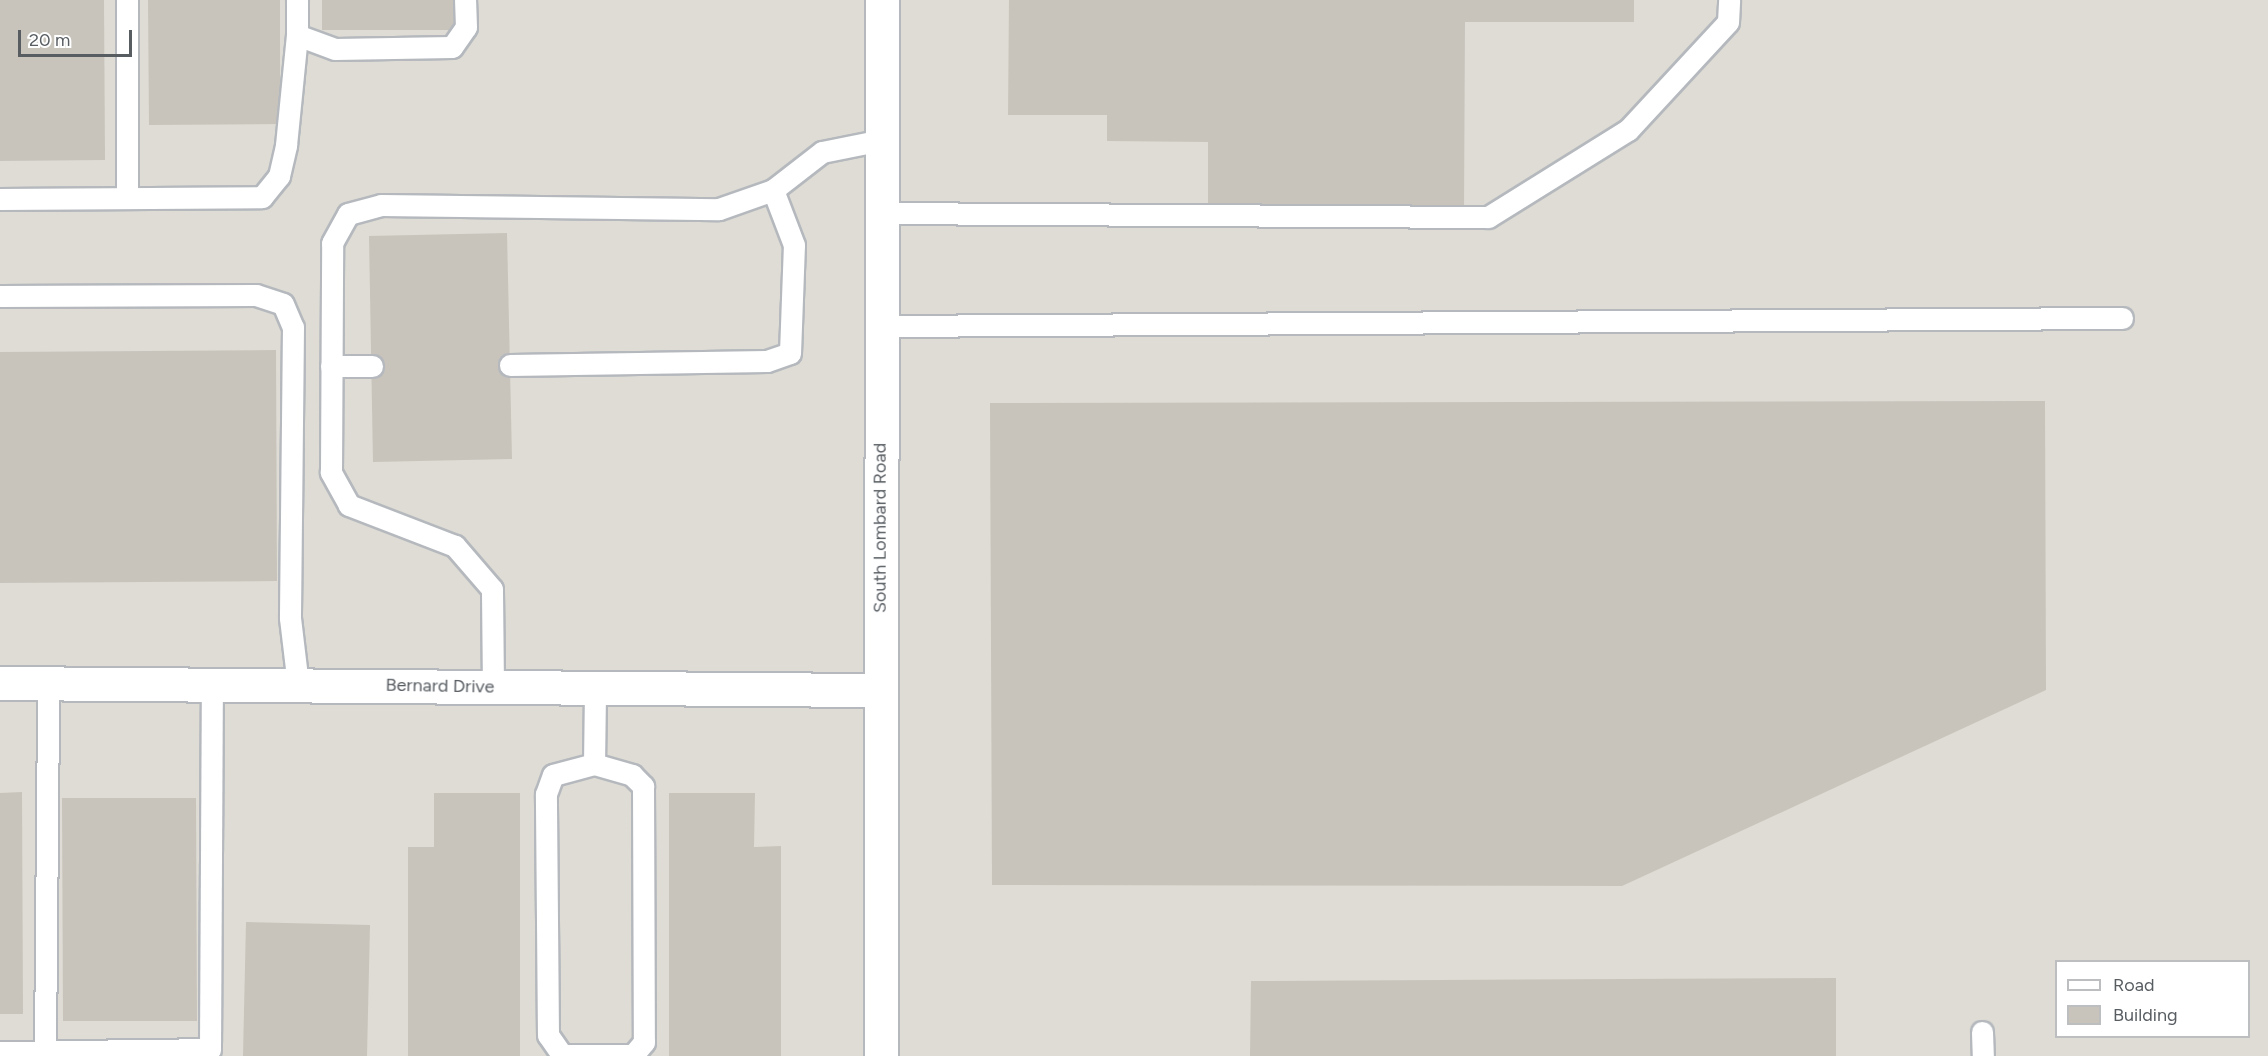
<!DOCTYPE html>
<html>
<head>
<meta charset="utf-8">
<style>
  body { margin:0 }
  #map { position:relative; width:2268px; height:1056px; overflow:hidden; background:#eeeadf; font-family:Figtree,sans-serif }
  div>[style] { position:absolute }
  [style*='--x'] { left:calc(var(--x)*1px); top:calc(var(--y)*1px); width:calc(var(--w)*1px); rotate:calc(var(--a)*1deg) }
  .industrial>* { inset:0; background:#dedcd4 }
  .building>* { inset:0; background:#c8c4bc }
  .roads { filter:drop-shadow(2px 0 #b5b9be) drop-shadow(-2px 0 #b5b9be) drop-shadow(0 2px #b5b9be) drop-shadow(0 -2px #b5b9be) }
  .lane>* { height:21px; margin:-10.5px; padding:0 10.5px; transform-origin:10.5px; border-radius:10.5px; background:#fff }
  .street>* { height:33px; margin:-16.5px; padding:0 16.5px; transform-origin:16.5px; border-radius:16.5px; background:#fff }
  span { translate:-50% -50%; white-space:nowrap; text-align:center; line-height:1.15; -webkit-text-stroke:5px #fff; paint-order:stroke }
  .street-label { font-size:18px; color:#585d62 }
  .legend { position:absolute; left:2055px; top:960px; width:195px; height:78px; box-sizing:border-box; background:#fff; border:2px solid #bcbec0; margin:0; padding:8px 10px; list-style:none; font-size:18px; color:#585d62 }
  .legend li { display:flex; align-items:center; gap:12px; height:30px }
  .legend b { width:30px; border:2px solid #bcbec0 }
  .scale { position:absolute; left:18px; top:30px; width:114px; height:27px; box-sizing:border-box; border:3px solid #585d62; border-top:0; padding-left:8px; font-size:18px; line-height:21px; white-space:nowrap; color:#585d62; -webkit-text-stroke:4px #fff; paint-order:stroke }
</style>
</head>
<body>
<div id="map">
  <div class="industrial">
    <div style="clip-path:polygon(evenodd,0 0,2268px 0,2268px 1056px,0 1056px,0 0,2056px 962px,2248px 962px,2248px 1036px,2056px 1036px,2056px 962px)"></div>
  </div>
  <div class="building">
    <div style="clip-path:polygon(0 0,104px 0,105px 160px,0 161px)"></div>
    <div style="clip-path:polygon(148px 0,280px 0,280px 124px,149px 125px)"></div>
    <div style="clip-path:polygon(322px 0,455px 0,455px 30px,322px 30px)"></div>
    <div style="clip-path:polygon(1009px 0,1634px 0,1634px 22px,1465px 22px,1464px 210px,1208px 209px,1208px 142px,1107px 141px,1107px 115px,1008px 115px)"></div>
    <div style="clip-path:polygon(507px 233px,512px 459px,373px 462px,369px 236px)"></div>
    <div style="clip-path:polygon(276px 350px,277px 581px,0 583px,0 352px)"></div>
    <div style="clip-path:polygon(2045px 401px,2046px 690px,1622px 886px,992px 885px,990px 403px)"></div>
    <div style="clip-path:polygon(22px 792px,23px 1014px,0 1014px,0 793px)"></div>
    <div style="clip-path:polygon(434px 793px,520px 793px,520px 1056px,408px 1056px,408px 847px,434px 847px)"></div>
    <div style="clip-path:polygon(669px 793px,755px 793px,754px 847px,781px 846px,781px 1056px,669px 1056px)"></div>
    <div style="clip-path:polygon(62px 798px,196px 798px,197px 1021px,63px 1021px)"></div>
    <div style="clip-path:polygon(246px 922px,370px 925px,367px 1056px,243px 1056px)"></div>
    <div style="clip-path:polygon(1836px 978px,1836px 1056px,1250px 1056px,1251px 981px)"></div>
  </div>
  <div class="roads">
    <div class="lane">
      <div style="--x:297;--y:0;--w:35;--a:90"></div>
      <div style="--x:297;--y:35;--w:40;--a:20.2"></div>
      <div style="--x:335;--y:49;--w:117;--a:-1"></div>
      <div style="--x:452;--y:47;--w:24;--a:-55"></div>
      <div style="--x:466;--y:27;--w:27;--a:-92"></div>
      <div style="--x:127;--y:198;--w:198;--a:-90"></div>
      <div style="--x:0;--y:199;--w:262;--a:-0.4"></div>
      <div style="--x:262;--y:197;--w:27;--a:-51"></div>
      <div style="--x:279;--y:176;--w:32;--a:-77"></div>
      <div style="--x:286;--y:145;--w:111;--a:-84.3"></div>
      <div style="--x:881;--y:213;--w:607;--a:0.38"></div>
      <div style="--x:1488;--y:217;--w:165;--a:-31.9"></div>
      <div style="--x:1628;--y:130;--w:147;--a:-47.2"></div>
      <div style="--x:1728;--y:22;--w:22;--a:-87"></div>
      <div style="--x:0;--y:296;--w:256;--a:-0.2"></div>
      <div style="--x:256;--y:295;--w:28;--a:18"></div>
      <div style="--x:283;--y:304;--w:25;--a:67"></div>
      <div style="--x:293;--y:327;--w:291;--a:90.6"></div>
      <div style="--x:290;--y:618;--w:67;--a:83.2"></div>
      <div style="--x:881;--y:326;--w:1241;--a:-0.37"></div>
      <div style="--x:510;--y:365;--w:257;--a:-0.9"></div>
      <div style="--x:767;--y:361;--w:24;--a:-19"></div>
      <div style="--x:790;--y:353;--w:108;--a:-87.9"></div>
      <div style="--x:794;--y:245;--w:59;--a:-110.9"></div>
      <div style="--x:331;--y:366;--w:41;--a:0"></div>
      <div style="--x:493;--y:687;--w:98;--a:-90.6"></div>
      <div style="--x:492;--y:589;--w:57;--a:-130.7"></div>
      <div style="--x:455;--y:546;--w:114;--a:-158.9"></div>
      <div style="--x:349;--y:505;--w:38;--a:-119"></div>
      <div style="--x:331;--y:472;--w:229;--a:-89.7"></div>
      <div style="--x:332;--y:243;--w:33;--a:-61"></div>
      <div style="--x:348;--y:214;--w:34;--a:-15"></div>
      <div style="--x:381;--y:205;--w:338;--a:0.7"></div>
      <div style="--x:719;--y:209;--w:57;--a:-19.4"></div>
      <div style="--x:773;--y:190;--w:62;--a:-37.8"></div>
      <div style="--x:822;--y:152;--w:61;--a:-11.3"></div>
      <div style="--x:594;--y:764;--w:40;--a:16"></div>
      <div style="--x:632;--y:775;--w:16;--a:45"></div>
      <div style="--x:643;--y:786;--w:256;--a:89.8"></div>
      <div style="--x:644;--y:1042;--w:17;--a:130"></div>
      <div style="--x:633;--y:1055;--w:71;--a:180"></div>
      <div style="--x:562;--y:1055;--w:24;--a:-125"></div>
      <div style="--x:548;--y:1035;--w:241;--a:-90.5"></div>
      <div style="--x:546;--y:794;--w:20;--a:-70"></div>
      <div style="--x:553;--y:775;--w:42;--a:-15"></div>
      <div style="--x:594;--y:764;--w:76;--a:-89.2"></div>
      <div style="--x:1982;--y:1032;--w:24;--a:88"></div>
      <div style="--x:45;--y:1051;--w:368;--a:-89.5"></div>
      <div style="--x:0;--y:1052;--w:210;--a:-0.8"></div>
      <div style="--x:210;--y:1049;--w:364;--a:-89.7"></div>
    </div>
    <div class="street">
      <div style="--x:0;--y:683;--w:880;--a:0.46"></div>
      <div style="--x:881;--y:1056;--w:1056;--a:-89.95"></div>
    </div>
  </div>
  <div class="street-label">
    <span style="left:880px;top:528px;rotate:-90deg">South Lombard Road</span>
    <span style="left:440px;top:686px;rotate:1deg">Bernard Drive</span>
  </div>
  <ul class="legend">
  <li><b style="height:8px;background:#fff"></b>Road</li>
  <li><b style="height:16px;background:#c8c4bc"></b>Building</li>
  </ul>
  <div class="scale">20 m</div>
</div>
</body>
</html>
